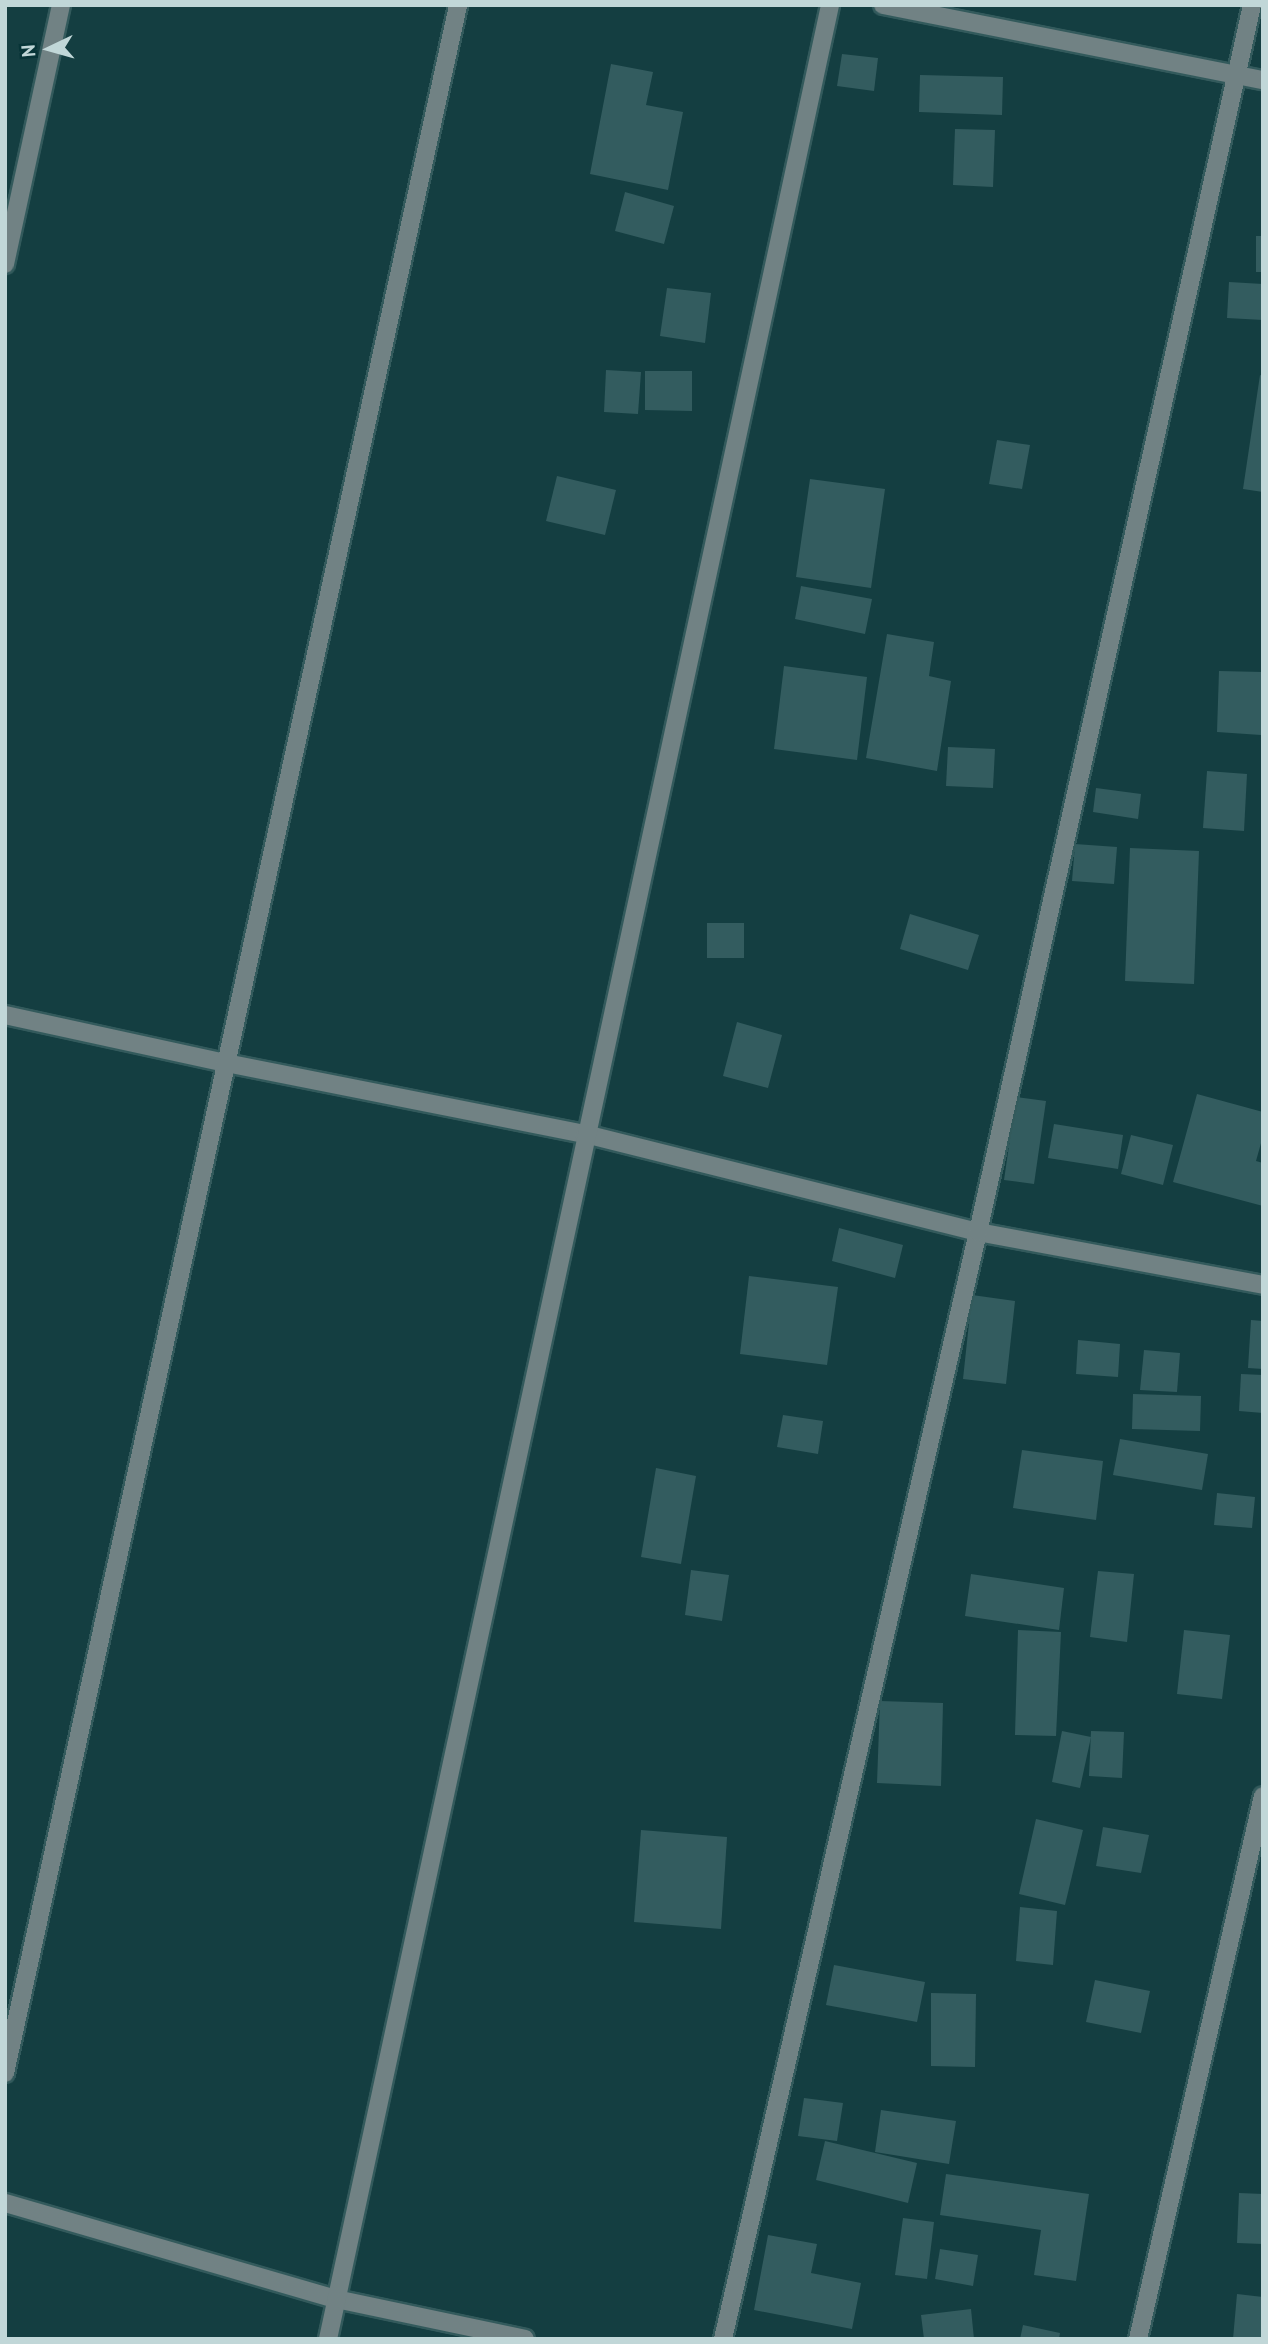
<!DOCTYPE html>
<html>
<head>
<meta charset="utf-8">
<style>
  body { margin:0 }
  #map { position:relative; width:1268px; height:2344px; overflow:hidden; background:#143e41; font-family:"PT Sans",sans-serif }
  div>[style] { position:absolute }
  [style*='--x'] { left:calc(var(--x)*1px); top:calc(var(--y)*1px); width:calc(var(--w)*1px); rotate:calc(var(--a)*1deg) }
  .building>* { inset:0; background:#335c5f }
  .roads { filter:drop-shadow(2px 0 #335a5c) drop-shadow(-2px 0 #335a5c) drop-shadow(0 2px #335a5c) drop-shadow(0 -2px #335a5c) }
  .minor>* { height:18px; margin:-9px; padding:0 9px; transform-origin:9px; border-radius:9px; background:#718284 }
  span { translate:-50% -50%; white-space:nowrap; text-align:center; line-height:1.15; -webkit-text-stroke:7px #073437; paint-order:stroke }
  .frame { position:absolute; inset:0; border:7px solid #c1d7d8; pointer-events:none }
  .north { position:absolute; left:14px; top:14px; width:70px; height:70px; -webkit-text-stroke:5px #073437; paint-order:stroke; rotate:265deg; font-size:19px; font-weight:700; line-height:28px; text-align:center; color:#c1d7d8 }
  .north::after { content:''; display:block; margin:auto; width:24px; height:32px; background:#c1d7d8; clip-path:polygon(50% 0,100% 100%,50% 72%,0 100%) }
</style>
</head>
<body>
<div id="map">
  <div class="building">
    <div style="clip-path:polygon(842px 54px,878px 58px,874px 91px,837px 86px)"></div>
    <div style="clip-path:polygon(611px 64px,653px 72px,646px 105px,683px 112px,668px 190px,590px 174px)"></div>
    <div style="clip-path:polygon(920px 75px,1003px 77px,1002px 115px,919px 112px)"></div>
    <div style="clip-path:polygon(955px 129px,995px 130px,993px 187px,953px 185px)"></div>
    <div style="clip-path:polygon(625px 192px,674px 206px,664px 244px,615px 231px)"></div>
    <div style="clip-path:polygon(1256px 236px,1263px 236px,1263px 272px,1256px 272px)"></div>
    <div style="clip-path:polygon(1229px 282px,1263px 284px,1263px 320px,1227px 318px)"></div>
    <div style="clip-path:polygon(667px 288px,711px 293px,705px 343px,660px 336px)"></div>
    <div style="clip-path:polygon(606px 370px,641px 372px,638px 414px,604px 412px)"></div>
    <div style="clip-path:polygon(645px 371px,692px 371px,692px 411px,645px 410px)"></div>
    <div style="clip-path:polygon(1260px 375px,1263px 376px,1263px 492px,1243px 489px)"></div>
    <div style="clip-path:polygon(997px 440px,1030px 445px,1022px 489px,989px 484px)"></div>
    <div style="clip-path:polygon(557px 476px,616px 490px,605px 535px,546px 521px)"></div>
    <div style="clip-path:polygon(810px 479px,885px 489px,871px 588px,796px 577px)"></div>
    <div style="clip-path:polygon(801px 586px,872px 599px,865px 634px,795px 619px)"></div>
    <div style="clip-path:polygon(887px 634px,934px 642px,929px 676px,951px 681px,937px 771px,866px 758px)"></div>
    <div style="clip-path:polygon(784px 666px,867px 677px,857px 760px,774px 749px)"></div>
    <div style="clip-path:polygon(1219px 671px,1263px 672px,1261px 735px,1217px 732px)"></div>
    <div style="clip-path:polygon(948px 747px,995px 749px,993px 788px,946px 786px)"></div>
    <div style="clip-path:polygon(1207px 771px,1247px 774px,1244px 831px,1203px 828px)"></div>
    <div style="clip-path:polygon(1096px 788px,1141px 794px,1138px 819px,1093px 812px)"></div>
    <div style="clip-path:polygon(1075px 844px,1117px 847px,1114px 884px,1072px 881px)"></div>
    <div style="clip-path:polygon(1130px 848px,1199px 851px,1194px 984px,1125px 981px)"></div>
    <div style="clip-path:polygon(910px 914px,979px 935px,968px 970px,900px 949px)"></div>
    <div style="clip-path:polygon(707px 923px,744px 923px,744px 958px,707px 958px)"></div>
    <div style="clip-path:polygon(737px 1022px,782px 1035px,768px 1088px,723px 1076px)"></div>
    <div style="clip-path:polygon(1197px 1094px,1263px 1112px,1263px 1136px,1256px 1161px,1263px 1163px,1263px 1206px,1173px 1182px)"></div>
    <div style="clip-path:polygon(1016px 1097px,1046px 1101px,1034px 1184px,1004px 1180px)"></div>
    <div style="clip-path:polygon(1054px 1124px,1123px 1135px,1118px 1169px,1048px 1158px)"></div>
    <div style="clip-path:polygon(1131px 1135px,1173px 1145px,1163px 1185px,1121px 1174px)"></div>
    <div style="clip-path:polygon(839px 1228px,903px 1245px,895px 1278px,832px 1261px)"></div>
    <div style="clip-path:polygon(749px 1276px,838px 1287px,827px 1365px,740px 1354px)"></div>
    <div style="clip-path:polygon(972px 1295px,1015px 1301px,1006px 1384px,963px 1379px)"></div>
    <div style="clip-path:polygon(1251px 1320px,1263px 1321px,1263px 1369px,1248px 1368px)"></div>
    <div style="clip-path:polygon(1078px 1340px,1120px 1344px,1118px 1377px,1076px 1374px)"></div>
    <div style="clip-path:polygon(1144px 1350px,1180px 1353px,1177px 1392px,1140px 1390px)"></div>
    <div style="clip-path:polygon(1241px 1374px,1263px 1375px,1263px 1413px,1239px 1411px)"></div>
    <div style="clip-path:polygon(1133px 1394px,1201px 1396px,1200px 1431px,1132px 1429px)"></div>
    <div style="clip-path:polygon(783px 1415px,823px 1421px,818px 1454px,777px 1447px)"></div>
    <div style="clip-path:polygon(1120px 1439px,1208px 1454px,1202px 1490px,1113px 1475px)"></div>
    <div style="clip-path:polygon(1022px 1450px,1103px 1461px,1096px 1520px,1013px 1508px)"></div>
    <div style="clip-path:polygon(656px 1468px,696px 1476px,681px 1564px,641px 1557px)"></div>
    <div style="clip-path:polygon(1217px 1493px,1255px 1497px,1252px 1528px,1214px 1525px)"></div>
    <div style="clip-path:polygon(691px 1570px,729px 1575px,722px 1621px,685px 1615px)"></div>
    <div style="clip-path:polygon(1098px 1571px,1134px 1574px,1127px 1642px,1090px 1637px)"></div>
    <div style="clip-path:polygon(971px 1574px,1064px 1588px,1059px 1630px,965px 1616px)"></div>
    <div style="clip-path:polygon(1018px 1630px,1061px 1632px,1056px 1736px,1015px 1735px)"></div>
    <div style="clip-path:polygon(1184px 1630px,1230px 1635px,1222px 1699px,1177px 1694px)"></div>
    <div style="clip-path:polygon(880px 1701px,943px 1703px,941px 1786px,877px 1783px)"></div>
    <div style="clip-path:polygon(1062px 1731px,1091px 1737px,1080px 1788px,1052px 1782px)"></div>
    <div style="clip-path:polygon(1091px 1731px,1124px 1732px,1122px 1778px,1089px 1776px)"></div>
    <div style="clip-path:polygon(1036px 1819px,1083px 1830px,1065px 1905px,1019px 1894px)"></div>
    <div style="clip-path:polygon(1103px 1827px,1149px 1835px,1141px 1873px,1096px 1866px)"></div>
    <div style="clip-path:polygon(641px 1830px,727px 1837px,721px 1929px,634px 1922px)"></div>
    <div style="clip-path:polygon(1020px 1907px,1057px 1911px,1053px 1965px,1016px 1961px)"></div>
    <div style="clip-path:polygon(834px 1965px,925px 1982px,917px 2022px,826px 2005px)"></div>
    <div style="clip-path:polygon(1095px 1980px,1150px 1991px,1141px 2033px,1086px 2022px)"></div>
    <div style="clip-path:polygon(931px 1993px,976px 1994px,975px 2067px,931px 2066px)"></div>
    <div style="clip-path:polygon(804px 2098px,843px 2103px,837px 2141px,798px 2136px)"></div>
    <div style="clip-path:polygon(881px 2110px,956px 2121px,949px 2164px,875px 2152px)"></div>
    <div style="clip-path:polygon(825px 2141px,917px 2163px,908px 2203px,816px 2180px)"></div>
    <div style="clip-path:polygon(946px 2174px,1089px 2194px,1076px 2281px,1034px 2275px,1041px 2230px,940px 2215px)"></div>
    <div style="clip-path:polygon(1239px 2193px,1263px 2194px,1263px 2244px,1237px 2243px)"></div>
    <div style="clip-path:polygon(903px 2218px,934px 2222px,927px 2279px,895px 2275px)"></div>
    <div style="clip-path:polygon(768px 2235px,817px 2244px,811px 2273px,861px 2283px,852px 2329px,754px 2310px)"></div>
    <div style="clip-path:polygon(940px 2249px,978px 2255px,973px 2286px,935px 2279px)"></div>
    <div style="clip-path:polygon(1237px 2294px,1263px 2297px,1263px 2339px,1233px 2339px)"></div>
    <div style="clip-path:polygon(971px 2309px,974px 2339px,924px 2339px,921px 2315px)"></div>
    <div style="clip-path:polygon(1023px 2325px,1060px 2333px,1059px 2339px,1020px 2339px)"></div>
  </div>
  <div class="roads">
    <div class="minor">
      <div style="--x:883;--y:5;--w:387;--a:11.2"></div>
      <div style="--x:5;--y:264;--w:265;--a:-77.8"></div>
      <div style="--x:5;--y:1015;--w:226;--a:12.3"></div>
      <div style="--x:226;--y:1063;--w:366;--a:11.2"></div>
      <div style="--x:585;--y:1134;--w:405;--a:14"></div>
      <div style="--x:978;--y:1232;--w:290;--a:10.5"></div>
      <div style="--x:5;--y:2073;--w:2117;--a:-77.64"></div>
      <div style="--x:5;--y:2203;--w:345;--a:16.2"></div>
      <div style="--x:336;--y:2299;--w:193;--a:11.9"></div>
      <div style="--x:328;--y:2339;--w:2387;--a:-77.86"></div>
      <div style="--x:723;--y:2339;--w:1136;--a:-77.03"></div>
      <div style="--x:978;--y:1232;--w:1257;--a:-77.41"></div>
      <div style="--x:1138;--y:2339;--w:557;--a:-77.04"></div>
    </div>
  </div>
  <div class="frame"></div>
  <div class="north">N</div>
</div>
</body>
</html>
